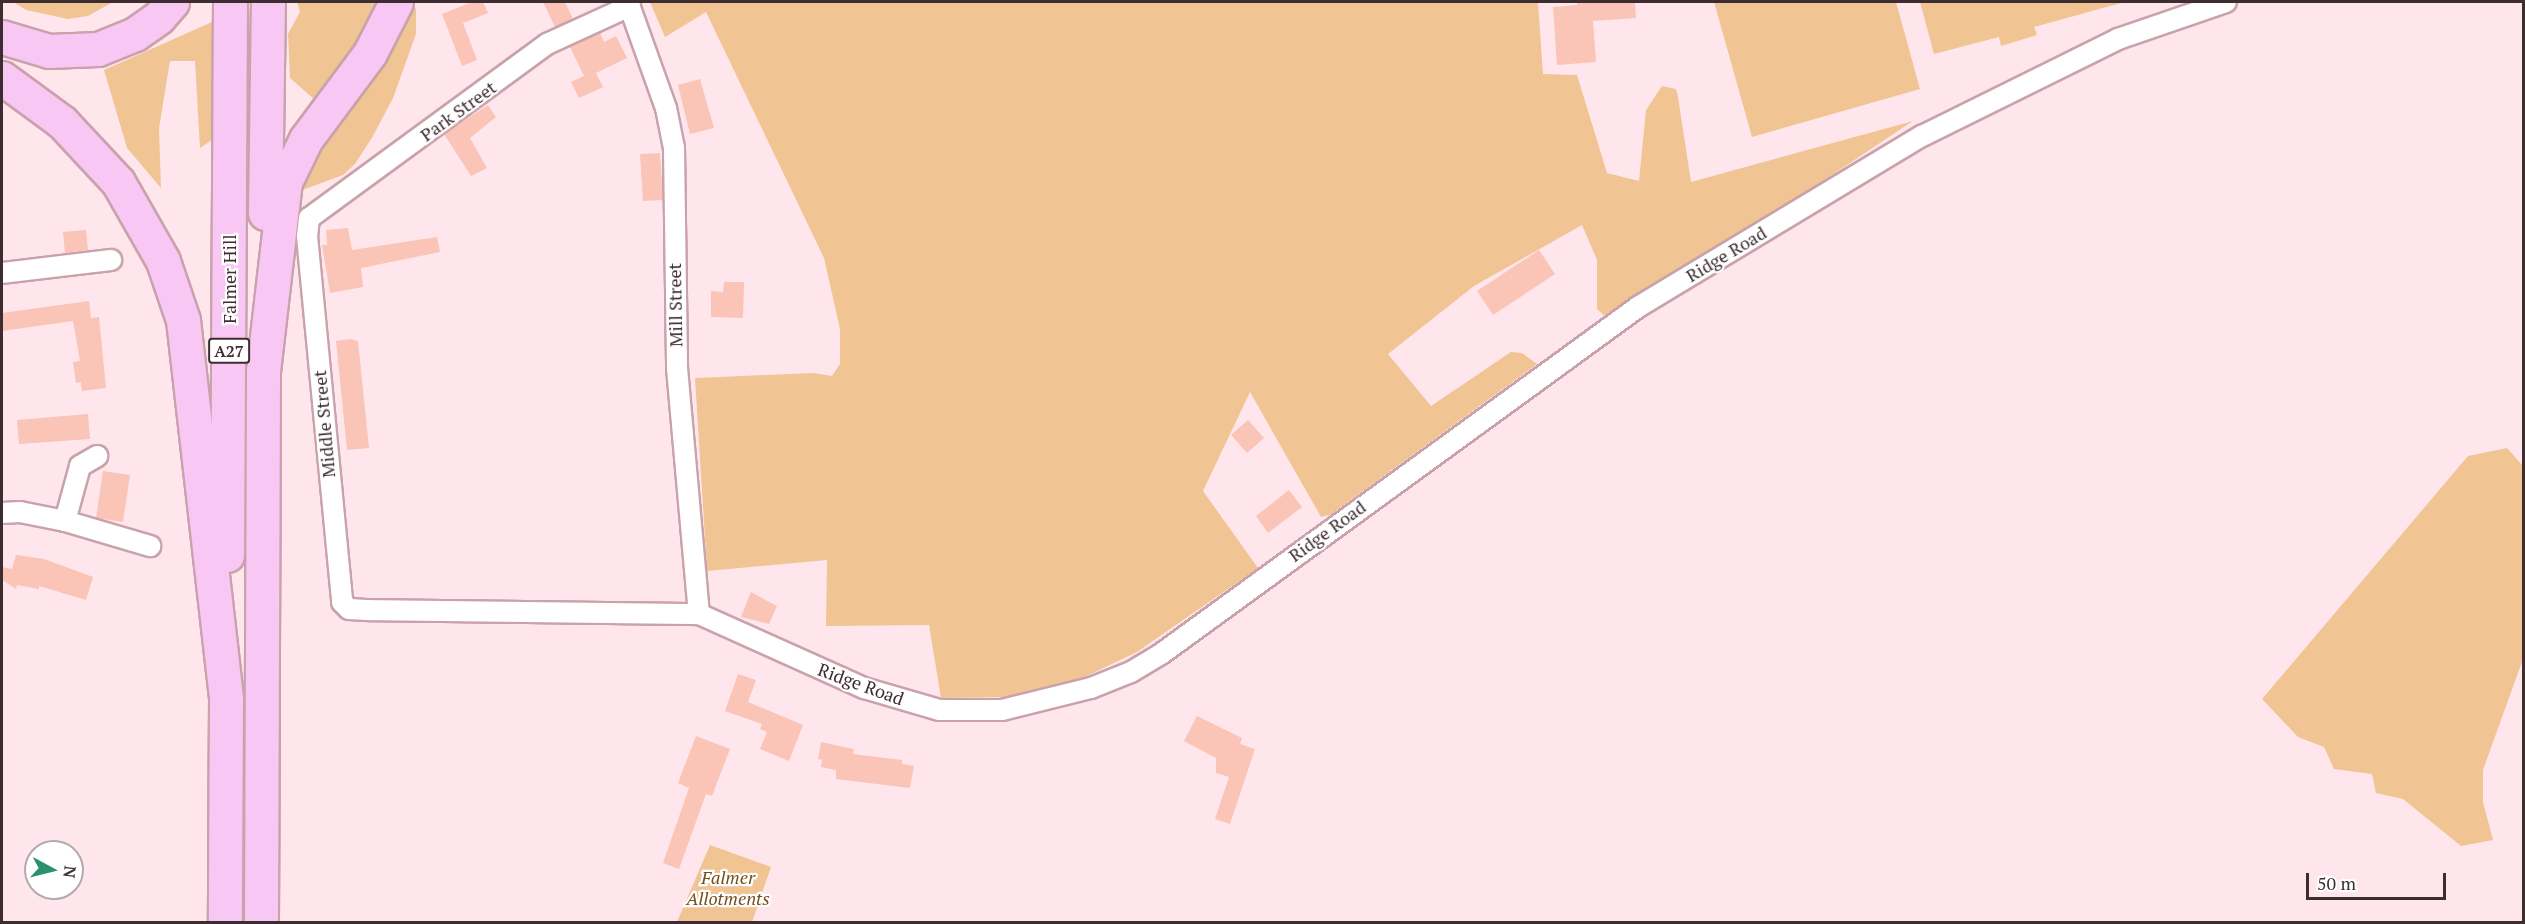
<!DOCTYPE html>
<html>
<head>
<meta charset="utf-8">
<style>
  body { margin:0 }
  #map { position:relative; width:2525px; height:924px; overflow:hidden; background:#ffe6ec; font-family:"PT Serif",serif }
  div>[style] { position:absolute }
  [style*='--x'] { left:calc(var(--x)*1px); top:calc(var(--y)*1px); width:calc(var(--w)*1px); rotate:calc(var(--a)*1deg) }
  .green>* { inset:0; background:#f1c494 }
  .building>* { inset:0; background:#fac4b6 }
  .roads { filter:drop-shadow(2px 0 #c9a2ab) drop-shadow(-2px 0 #c9a2ab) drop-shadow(0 2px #c9a2ab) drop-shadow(0 -2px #c9a2ab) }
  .minor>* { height:20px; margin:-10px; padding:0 10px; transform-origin:10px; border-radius:10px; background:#fff }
  .trunk>* { height:33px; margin:-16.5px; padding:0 16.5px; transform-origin:16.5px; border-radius:16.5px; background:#f8c7f3 }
  span { translate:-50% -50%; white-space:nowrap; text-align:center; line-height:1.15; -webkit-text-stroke:4.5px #fff; paint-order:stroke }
  .shield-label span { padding:2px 4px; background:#fff; border:2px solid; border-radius:4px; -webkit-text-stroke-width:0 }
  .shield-label { font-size:16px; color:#3d2d31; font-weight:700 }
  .street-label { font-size:18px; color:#3d2d31 }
  .park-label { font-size:18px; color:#764e1e; font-style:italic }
  .frame { position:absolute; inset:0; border:3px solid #3d2d31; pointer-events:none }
  .north { position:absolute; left:24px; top:840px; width:60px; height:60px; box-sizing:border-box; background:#fff; border:2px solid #b1abad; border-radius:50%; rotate:97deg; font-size:16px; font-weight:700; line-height:24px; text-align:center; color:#3d2d31 }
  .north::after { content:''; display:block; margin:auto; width:21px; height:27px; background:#2a916d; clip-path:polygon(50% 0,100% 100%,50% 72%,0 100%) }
  .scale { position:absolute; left:2306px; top:873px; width:140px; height:27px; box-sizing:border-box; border:3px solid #3d2d31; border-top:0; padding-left:8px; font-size:18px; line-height:21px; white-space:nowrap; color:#3d2d31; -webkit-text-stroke:4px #fff; paint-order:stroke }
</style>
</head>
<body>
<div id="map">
  <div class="green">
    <div style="clip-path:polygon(13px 2px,113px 2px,88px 16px,68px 19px,26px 10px)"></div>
    <div style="clip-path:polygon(297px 2px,383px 2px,372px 27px,315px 100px,290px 78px,288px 34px,300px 12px)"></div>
    <div style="clip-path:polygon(650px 2px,1538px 2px,1543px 74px,1577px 75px,1607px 173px,1639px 181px,1646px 110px,1662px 86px,1676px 89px,1678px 97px,1691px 182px,1913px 121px,1754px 227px,1606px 317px,1597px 309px,1597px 260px,1582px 225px,1474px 286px,1388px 354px,1431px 406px,1511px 352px,1522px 353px,1537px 364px,1330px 515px,1321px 517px,1250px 392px,1203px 491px,1258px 568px,1137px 652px,1074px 682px,1012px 697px,941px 698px,929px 625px,826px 626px,827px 560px,707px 571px,695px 378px,813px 373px,832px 376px,840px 364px,840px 329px,824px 258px,706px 12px,665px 37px)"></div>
    <div style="clip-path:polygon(1714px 2px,1896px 2px,1920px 89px,1752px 137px)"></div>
    <div style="clip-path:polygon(1920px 2px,2125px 2px,2034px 27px,2037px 35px,2001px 46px,1999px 37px,1934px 54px)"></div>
    <div style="clip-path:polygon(411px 3px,416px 9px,416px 34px,393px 98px,373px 136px,355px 164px,343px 175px,297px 192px,304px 160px,362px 92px,363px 84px)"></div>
    <div style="clip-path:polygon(212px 22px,217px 45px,213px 139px,200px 148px,195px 61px,170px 61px,159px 128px,161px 188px,127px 148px,104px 70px)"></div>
    <div style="clip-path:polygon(2507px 448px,2523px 466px,2523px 659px,2483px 770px,2483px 802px,2493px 840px,2461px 846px,2403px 799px,2376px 793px,2372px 774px,2334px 769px,2324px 747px,2298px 737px,2262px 699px,2468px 456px)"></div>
    <div style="clip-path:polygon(710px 845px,771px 867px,752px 922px,677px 922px)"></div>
  </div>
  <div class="building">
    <div style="clip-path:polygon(472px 2px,483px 2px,488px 13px,463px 23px,477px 60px,462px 66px,442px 14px)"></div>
    <div style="clip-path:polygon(543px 2px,565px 2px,573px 19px,555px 27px)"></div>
    <div style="clip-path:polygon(1577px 2px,1635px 2px,1636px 18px,1593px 21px,1596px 62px,1557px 65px,1553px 7px,1577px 5px)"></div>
    <div style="clip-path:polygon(600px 33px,604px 42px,616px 36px,627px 58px,596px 73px,603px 87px,579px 98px,571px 82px,584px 76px,570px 47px)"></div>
    <div style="clip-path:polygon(700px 79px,714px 128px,690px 134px,678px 85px)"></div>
    <div style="clip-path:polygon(488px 105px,496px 117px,470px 138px,487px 168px,471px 176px,444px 134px)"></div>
    <div style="clip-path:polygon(660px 153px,663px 200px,643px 201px,640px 154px)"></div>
    <div style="clip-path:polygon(348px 228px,352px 250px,437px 237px,440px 252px,361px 268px,363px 287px,330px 293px,322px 245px,327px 245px,326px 230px)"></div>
    <div style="clip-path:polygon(86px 230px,88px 250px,65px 253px,63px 232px)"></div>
    <div style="clip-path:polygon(1539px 250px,1555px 274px,1493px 315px,1477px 291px)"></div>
    <div style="clip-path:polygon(724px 282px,744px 282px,743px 318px,711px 317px,711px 291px,723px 292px)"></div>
    <div style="clip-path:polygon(89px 301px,91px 318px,99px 317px,106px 388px,82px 391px,81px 382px,76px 383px,73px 362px,80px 361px,73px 321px,2px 331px,2px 313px)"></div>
    <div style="clip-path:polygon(351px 339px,358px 341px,369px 448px,347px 450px,336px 341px)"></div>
    <div style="clip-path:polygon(88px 414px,90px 439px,19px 444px,17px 420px)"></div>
    <div style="clip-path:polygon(1248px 420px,1264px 438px,1247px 453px,1231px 435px)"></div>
    <div style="clip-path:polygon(103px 471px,130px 475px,123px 522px,96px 518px)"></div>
    <div style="clip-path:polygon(1289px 490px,1302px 507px,1268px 533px,1256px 516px)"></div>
    <div style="clip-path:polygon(16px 555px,44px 559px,93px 577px,86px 600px,39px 586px,39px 589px,17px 585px,16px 589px,2px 580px,2px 567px,12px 569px)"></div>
    <div style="clip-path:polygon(751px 592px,777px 606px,769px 624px,741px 617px)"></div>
    <div style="clip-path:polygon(738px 674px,756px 680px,748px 702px,803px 725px,789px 761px,760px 749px,767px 732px,760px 729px,762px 724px,725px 711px)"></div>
    <div style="clip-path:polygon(1197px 716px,1242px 738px,1240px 744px,1255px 749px,1230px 824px,1215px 819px,1229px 777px,1216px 773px,1216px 758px,1184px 741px)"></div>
    <div style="clip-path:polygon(696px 736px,730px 749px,712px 796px,706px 794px,679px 869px,663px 863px,689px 788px,678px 783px)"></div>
    <div style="clip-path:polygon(821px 742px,854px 749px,853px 754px,902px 760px,902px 764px,914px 766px,910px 788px,836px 779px,836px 770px,821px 767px,822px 760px,818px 759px)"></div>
  </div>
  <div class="roads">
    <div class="minor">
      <div style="--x:628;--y:2;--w:113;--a:70.3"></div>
      <div style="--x:666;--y:108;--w:41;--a:78.7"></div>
      <div style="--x:674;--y:148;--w:220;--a:89.2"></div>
      <div style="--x:677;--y:368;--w:247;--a:84.9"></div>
      <div style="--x:630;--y:6;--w:91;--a:155.4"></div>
      <div style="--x:547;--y:44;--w:295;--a:143.8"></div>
      <div style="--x:309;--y:218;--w:18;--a:96"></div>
      <div style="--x:307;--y:236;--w:368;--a:84.5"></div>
      <div style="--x:342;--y:602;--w:10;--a:45"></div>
      <div style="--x:349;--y:609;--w:22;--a:3"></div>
      <div style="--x:371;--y:610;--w:328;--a:0.7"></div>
      <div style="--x:699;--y:614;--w:181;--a:24.2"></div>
      <div style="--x:864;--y:688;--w:78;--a:16.3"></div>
      <div style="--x:939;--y:710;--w:63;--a:0"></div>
      <div style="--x:1002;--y:710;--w:92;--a:-13.9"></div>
      <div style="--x:1091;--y:688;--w:43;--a:-21.8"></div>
      <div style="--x:1131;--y:672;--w:35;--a:-31"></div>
      <div style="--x:1161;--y:654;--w:590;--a:-36.03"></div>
      <div style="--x:1638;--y:307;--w:332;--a:-31.1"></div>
      <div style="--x:1922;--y:136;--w:219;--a:-26.3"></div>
      <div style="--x:2118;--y:39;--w:114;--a:-18.9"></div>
      <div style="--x:2;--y:273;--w:110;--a:-6.8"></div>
      <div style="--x:2;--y:513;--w:18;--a:-3"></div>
      <div style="--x:20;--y:512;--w:46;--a:11.3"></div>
      <div style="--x:65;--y:521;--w:89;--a:16.4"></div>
      <div style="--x:65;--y:521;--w:57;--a:-74.7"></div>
      <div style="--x:80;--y:466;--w:20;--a:-30"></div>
    </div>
    <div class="trunk">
      <div style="--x:2;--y:37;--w:49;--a:16.6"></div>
      <div style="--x:49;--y:51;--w:49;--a:-2.3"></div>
      <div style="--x:98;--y:49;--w:40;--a:-22"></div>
      <div style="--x:135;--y:34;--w:29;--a:-35"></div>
      <div style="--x:159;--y:17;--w:20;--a:-49"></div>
      <div style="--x:2;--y:78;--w:74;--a:36.3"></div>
      <div style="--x:62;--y:122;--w:82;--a:47"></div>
      <div style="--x:118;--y:182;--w:91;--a:60.3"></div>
      <div style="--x:163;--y:261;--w:62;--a:71.3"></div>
      <div style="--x:183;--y:320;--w:382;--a:83.5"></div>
      <div style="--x:226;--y:700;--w:222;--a:90.3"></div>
      <div style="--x:265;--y:213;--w:211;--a:-89.2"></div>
      <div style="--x:227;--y:555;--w:553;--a:-89.69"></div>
      <div style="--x:261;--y:922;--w:551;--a:-89.79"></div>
      <div style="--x:263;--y:371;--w:190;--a:-83.4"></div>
      <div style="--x:285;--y:182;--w:48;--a:-64"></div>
      <div style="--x:306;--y:139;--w:107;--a:-53.3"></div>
      <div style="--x:370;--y:53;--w:57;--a:-63"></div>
    </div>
  </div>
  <div class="shield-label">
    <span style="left:229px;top:351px">A27</span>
  </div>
  <div class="street-label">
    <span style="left:458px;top:111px;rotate:-36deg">Park Street</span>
    <span style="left:1726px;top:254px;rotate:-31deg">Ridge Road</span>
    <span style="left:229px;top:279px;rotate:-90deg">Falmer Hill</span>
    <span style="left:675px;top:305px;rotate:-91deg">Mill Street</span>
    <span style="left:324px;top:424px;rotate:-95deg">Middle Street</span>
    <span style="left:1327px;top:531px;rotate:-36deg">Ridge Road</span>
    <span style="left:861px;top:684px;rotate:20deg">Ridge Road</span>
  </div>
  <div class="park-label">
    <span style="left:728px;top:888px">Falmer<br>Allotments</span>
  </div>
  <div class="frame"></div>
  <div class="north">N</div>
  <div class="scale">50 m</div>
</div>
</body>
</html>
